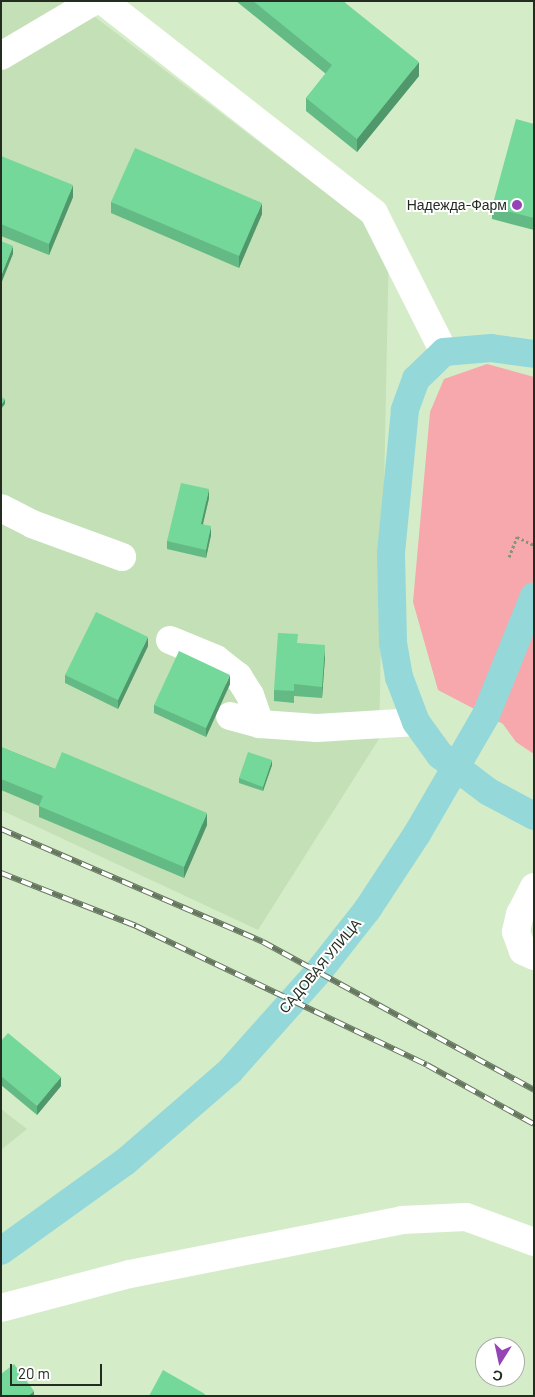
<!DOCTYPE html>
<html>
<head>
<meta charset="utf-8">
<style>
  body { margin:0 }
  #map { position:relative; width:535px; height:1397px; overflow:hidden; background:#d4edc8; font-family:Barlow,sans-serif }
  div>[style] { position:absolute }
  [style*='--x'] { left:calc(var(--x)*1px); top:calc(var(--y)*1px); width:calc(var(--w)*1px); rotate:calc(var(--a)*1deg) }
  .built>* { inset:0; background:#c4e0b6 }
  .green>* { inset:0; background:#f6a8ad }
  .path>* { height:3px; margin-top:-1.5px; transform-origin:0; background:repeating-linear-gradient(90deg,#83957b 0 2.5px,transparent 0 5px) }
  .minor>* { height:28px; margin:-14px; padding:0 14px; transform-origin:14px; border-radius:14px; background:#fff }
  .major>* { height:28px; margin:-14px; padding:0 14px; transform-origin:14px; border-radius:14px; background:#95d8d9 }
  .rail>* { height:5.5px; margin-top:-2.75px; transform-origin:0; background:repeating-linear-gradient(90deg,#fff 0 11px,#66765f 0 22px); box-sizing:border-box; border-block:1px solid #66765f }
  .wall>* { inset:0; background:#64ba84 }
  .shaded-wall>* { inset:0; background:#51976c }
  .building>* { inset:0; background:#74d89a }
  .dots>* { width:14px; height:14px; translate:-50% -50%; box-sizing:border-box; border:2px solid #fff; border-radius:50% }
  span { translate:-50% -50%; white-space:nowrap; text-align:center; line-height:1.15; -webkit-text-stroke:4px #fff; paint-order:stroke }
  .poi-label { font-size:14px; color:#232c1f }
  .right { translate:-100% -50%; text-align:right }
  .street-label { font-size:14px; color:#232c1f }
  .frame { position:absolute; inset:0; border:2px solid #232c1f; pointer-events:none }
  .north { position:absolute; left:475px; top:1337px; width:50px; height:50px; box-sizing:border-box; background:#fff; border:1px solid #a7aba5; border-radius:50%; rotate:190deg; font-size:14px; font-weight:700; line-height:20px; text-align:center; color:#232c1f }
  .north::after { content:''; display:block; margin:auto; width:18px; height:22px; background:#9444b4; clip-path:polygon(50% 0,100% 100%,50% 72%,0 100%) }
  .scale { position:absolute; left:10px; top:1364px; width:92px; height:22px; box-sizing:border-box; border:2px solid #232c1f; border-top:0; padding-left:6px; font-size:15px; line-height:18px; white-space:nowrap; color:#232c1f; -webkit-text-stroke:4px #fff; paint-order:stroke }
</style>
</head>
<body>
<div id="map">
  <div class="built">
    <div style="clip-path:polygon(1px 1px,74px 1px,389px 241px,379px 739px,258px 930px,1px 810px)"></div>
    <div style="clip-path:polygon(1px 1109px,27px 1129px,1px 1150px)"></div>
  </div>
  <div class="green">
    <div style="clip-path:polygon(487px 364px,534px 377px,534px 754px,516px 742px,503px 724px,438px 690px,413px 602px,430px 412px,444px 379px)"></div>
  </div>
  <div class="path">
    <div style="--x:509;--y:557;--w:22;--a:-68"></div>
    <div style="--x:517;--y:537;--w:19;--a:25"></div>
  </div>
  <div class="minor">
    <div style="--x:103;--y:1;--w:344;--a:38"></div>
    <div style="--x:374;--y:213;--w:156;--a:63.3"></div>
    <div style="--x:1;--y:56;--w:108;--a:-30.6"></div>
    <div style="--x:1;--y:508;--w:35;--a:27"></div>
    <div style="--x:32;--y:524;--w:96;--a:20.1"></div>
    <div style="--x:170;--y:640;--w:50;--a:22.4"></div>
    <div style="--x:216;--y:659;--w:28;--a:38"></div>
    <div style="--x:238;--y:676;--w:22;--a:58"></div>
    <div style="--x:250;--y:695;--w:31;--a:71"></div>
    <div style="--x:230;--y:716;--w:31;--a:15"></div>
    <div style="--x:260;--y:724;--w:57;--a:4"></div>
    <div style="--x:317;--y:728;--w:99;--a:-3.5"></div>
    <div style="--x:534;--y:887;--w:30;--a:117"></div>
    <div style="--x:520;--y:914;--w:18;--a:103"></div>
    <div style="--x:516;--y:932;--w:20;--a:70"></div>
    <div style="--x:523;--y:951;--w:12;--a:24"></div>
    <div style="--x:1;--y:1308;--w:133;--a:-14.8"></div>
    <div style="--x:130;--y:1274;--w:277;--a:-11.2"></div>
    <div style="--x:402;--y:1220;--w:64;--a:-2.7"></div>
    <div style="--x:466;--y:1217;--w:72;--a:20.2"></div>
  </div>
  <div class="major">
    <div style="--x:534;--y:354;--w:43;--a:-172.1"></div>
    <div style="--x:491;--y:348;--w:47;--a:175.1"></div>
    <div style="--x:444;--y:352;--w:39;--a:136"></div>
    <div style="--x:416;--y:379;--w:33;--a:110"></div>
    <div style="--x:405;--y:410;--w:144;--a:95.6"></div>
    <div style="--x:391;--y:553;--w:90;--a:88.7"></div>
    <div style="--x:393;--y:643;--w:35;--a:80"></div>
    <div style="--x:399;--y:677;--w:48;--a:69.3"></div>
    <div style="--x:416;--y:722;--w:41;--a:54"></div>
    <div style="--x:440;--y:755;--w:61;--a:37.1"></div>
    <div style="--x:489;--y:792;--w:51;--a:28.1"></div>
    <div style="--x:1;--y:1251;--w:153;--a:-35.7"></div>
    <div style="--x:125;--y:1162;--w:139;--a:-40.9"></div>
    <div style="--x:230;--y:1071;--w:134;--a:-48.3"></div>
    <div style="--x:319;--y:971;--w:78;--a:-51.8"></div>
    <div style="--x:367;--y:910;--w:91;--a:-56.7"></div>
    <div style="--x:417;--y:834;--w:138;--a:-59.9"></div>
    <div style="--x:486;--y:715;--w:128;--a:-68"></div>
  </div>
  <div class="rail">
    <div style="--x:1;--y:829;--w:285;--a:23.3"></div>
    <div style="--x:263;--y:942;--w:309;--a:28.6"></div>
    <div style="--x:1;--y:873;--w:145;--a:21.4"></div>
    <div style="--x:136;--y:926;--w:322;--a:25.5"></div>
    <div style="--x:427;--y:1065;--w:122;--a:28.9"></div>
  </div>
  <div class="wall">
    <div style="clip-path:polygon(236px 1px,343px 1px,419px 76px,357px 152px,306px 111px,306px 98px,326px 74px)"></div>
    <div style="clip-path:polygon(534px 124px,534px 230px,492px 219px,492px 207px)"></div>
    <div style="clip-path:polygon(1px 156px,73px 197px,49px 255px,1px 236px)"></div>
    <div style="clip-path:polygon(111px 202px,262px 214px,239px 268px,111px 213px)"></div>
    <div style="clip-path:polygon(209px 498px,203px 524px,211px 535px,206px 558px,167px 549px,167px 541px)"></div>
    <div style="clip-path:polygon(298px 643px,325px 657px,322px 698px,294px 696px,294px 703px,274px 701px,274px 690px)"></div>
    <div style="clip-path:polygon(148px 646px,118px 709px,65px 683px,65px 675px)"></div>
    <div style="clip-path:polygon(230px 684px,206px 737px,154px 713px,154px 705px)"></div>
    <div style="clip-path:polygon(1px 747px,55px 769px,207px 825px,184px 878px,39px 817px,39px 806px,1px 790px)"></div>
    <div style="clip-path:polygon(272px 765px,263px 791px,239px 783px,239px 778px)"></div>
    <div style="clip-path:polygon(1px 1041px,61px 1086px,37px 1115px,1px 1085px)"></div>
  </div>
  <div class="shaded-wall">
    <div style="clip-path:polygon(419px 62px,419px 76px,357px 152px,357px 139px)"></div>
    <div style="clip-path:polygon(73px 185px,73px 197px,49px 255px,49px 244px)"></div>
    <div style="clip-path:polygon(262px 203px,262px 214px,239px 268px,239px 256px)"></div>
    <div style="clip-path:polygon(13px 246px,13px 254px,1px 284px,1px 276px)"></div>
    <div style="clip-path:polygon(5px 399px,5px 404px,1px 409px,1px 405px)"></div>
    <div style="clip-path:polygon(209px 489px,209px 498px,201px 532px,201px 524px)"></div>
    <div style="clip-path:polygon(211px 526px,211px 535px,206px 558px,206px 550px)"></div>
    <div style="clip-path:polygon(148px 637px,148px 646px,118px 709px,118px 700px)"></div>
    <div style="clip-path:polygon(325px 645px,325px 657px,322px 698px,322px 687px)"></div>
    <div style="clip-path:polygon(230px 675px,230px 684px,206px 737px,206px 728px)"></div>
    <div style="clip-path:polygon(272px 760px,272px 765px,263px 791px,263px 787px)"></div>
    <div style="clip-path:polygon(207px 813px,207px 825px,184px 878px,184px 867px)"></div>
    <div style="clip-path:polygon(61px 1077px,61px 1086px,37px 1115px,37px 1106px)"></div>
    <div style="clip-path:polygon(34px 1391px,34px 1396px,28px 1396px)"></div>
  </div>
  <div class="building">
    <div style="clip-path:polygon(253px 1px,343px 1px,419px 62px,357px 139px,306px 98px,332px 65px)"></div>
    <div style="clip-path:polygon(516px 119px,534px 124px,534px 218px,492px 207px)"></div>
    <div style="clip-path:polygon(135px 148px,262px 203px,239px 256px,111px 202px)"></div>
    <div style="clip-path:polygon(1px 156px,73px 185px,49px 244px,1px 224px)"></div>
    <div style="clip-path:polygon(1px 241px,13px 246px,1px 276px)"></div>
    <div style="clip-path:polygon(1px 397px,5px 399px,1px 405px)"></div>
    <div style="clip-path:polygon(181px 483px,209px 489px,201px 524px,211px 526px,206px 550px,167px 541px)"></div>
    <div style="clip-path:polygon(96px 612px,148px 637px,118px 700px,65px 675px)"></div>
    <div style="clip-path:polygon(278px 633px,298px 634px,297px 643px,325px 645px,322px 687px,294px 684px,294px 691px,274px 690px)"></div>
    <div style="clip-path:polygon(179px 651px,230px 675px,206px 728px,154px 705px)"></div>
    <div style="clip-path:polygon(1px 747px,55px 769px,62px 752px,207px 813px,184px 867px,39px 806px,43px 796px,1px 779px)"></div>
    <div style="clip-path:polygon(248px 752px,272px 760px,263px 787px,239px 778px)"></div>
    <div style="clip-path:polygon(8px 1033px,61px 1077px,37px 1106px,1px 1076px,1px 1041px)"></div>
    <div style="clip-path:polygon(14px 1364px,34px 1391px,28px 1396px,3px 1396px,1px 1393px,1px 1374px)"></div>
    <div style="clip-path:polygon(163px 1370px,205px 1394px,204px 1396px,149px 1396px)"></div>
  </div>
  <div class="dots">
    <div style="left:517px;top:205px;background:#9444b4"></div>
  </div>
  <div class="poi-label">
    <span class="right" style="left:507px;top:205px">Надежда-Фарм</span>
  </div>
  <div class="street-label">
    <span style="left:320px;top:966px;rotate:-50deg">САДОВАЯ УЛИЦА</span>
  </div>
  <div class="frame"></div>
  <div class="north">С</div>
  <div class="scale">20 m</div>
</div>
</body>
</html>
